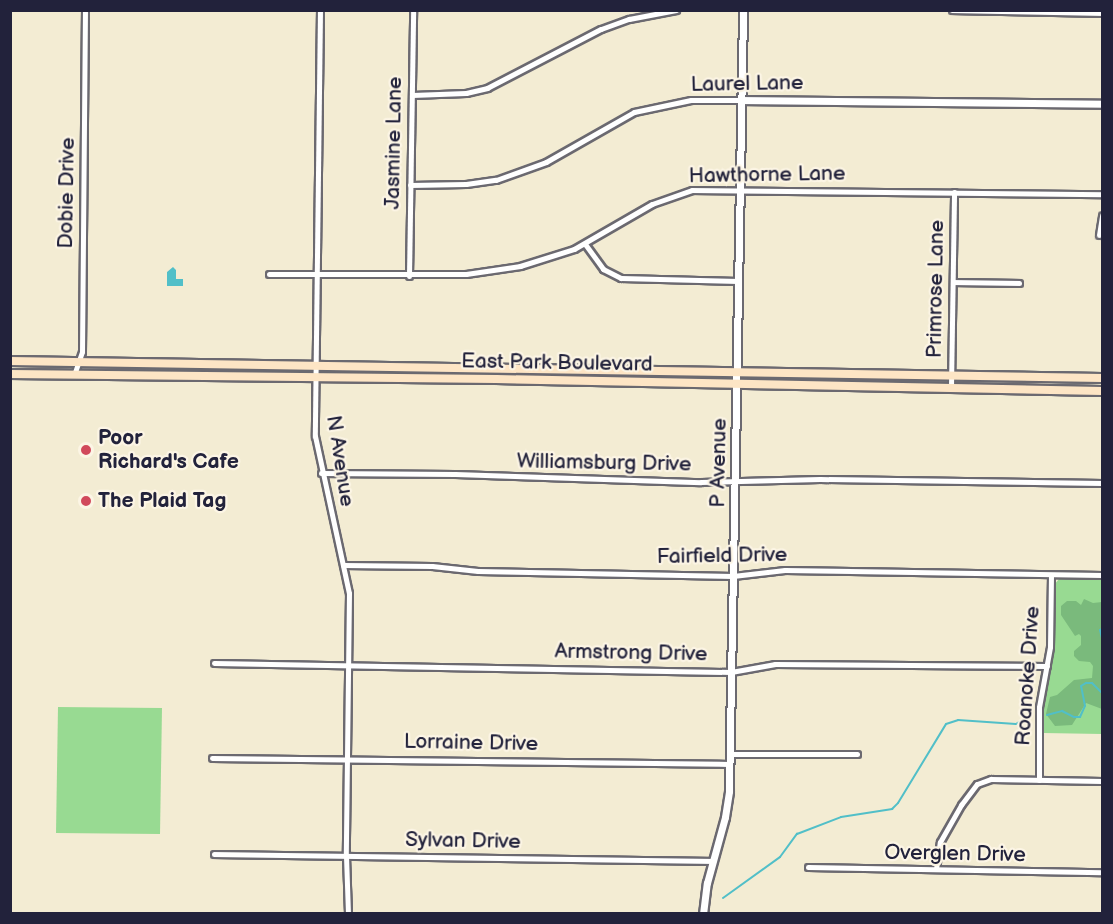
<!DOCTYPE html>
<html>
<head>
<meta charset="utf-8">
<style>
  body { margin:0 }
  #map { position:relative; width:1113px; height:924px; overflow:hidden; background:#f3ecd3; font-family:"Balsamiq Sans",sans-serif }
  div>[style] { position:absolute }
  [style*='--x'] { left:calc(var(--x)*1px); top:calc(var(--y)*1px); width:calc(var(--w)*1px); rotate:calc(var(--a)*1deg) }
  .green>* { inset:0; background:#98da92 }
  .forest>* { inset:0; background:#7aba7c }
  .water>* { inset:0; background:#51bfc8 }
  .stream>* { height:2px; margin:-1px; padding:0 1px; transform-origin:1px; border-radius:1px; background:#51bfc8 }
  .roads { filter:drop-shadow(2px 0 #6b6970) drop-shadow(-2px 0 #6b6970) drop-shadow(0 2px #6b6970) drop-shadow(0 -2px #6b6970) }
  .minor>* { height:5px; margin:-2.5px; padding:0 2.5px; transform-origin:2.5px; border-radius:2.5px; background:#fff }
  .tertiary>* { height:7px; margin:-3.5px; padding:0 3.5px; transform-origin:3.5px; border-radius:3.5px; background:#fff }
  .secondary>* { height:8px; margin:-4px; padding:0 4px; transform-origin:4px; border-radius:4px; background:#fde5c5 }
  .dots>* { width:16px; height:16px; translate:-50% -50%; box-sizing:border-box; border:3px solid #fcf5e5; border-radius:50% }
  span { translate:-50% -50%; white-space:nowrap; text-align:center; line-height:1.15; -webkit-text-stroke:4.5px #fcf5e5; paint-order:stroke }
  .street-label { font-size:21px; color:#22223b }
  .poi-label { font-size:21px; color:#22223b; font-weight:700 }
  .left { translate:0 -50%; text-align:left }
  .frame { position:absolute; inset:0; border:12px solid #22223b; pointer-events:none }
</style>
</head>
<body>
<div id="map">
  <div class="green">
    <div style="clip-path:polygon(1059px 579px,1102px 579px,1102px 734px,1043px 733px,1044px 696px,1054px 651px,1054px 585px)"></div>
    <div style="clip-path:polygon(58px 707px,162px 708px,160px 834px,56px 833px)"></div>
  </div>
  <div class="forest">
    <div style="clip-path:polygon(1084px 599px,1093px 603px,1102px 602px,1102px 709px,1086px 703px,1072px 725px,1055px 726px,1046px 714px,1050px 697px,1057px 695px,1074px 680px,1092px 678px,1093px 666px,1090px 662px,1079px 661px,1074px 656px,1074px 651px,1081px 645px,1081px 636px,1079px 634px,1075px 636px,1061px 615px,1061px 606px,1067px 601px,1076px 601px,1081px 605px)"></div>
  </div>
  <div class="water">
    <div style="clip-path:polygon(173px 267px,176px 270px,176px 279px,183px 279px,183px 286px,167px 286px,167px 272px)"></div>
  </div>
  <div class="stream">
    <div style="--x:1102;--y:629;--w:2;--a:153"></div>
    <div style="--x:1100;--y:630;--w:8;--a:76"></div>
    <div style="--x:1047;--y:715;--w:16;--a:-15"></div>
    <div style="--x:1062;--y:711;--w:13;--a:27"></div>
    <div style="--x:1074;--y:717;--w:6;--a:0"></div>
    <div style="--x:1080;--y:717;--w:12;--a:-66"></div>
    <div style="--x:1085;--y:706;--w:20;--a:-101"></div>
    <div style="--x:1081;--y:686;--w:6;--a:-31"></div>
    <div style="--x:1086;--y:683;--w:6;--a:0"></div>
    <div style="--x:1092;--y:683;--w:14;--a:45"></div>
    <div style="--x:723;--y:898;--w:70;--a:-35.7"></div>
    <div style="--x:780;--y:857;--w:29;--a:-54"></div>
    <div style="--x:797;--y:834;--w:47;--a:-21.1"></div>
    <div style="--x:841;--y:817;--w:52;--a:-8.9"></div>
    <div style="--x:892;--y:809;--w:8;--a:-45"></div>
    <div style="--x:898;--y:803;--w:92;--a:-58.7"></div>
    <div style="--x:946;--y:724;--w:13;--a:-18"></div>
    <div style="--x:958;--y:720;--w:58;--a:3.9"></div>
    <div style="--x:1016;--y:724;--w:15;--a:-32"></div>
  </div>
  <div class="roads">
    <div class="minor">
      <div style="--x:320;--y:10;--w:426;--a:90.7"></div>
      <div style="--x:315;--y:436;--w:161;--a:77.8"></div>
      <div style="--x:349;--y:593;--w:263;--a:90.7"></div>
      <div style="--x:346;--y:856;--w:58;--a:88"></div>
      <div style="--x:952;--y:10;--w:150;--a:1.1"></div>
      <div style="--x:412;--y:95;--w:54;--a:-2.1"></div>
      <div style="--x:466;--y:93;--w:22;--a:-13"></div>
      <div style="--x:487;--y:88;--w:128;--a:-27.4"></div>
      <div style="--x:601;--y:29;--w:30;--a:-20"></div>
      <div style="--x:629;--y:19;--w:48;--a:-10.8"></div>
      <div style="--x:410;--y:185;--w:56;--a:-1"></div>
      <div style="--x:466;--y:184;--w:30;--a:-8"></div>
      <div style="--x:496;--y:180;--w:53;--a:-19.8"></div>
      <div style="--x:546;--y:162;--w:101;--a:-29.6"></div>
      <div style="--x:634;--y:112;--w:58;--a:-11.9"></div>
      <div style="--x:691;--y:100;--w:50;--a:0"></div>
      <div style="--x:1099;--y:235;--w:20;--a:-81"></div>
      <div style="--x:585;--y:244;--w:31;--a:54"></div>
      <div style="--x:603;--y:269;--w:20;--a:27"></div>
      <div style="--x:621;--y:278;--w:117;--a:1.5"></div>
      <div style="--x:269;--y:274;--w:197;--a:0"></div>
      <div style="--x:466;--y:274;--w:55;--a:-8.4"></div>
      <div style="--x:520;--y:266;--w:57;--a:-17.5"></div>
      <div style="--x:574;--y:249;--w:90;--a:-30"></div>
      <div style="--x:652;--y:204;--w:42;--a:-19.3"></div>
      <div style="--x:692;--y:190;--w:410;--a:0.6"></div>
      <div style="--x:409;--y:276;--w:266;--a:-89.1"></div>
      <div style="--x:953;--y:282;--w:66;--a:0.9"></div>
      <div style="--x:74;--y:375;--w:24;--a:-71"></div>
      <div style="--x:82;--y:352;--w:342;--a:-89.5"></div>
      <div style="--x:951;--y:387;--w:195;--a:-89.1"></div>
      <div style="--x:321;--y:473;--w:134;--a:0.4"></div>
      <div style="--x:455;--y:474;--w:246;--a:1.9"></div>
      <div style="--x:701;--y:482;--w:119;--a:-1.4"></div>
      <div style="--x:820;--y:479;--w:282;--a:0.8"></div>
      <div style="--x:343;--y:565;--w:89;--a:0.6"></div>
      <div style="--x:432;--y:566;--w:46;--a:6.2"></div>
      <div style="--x:478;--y:571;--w:255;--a:1.1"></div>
      <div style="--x:733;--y:576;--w:52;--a:-6.6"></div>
      <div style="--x:785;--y:570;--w:317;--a:0.9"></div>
      <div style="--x:214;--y:663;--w:517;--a:1"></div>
      <div style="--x:731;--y:672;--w:45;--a:-10.3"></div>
      <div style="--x:775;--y:664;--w:272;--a:0.4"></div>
      <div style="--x:729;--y:754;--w:128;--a:0"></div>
      <div style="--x:212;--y:758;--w:517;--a:0.66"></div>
      <div style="--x:1039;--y:780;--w:73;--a:-90"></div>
      <div style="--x:1039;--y:707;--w:61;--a:-79.6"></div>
      <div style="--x:1050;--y:647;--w:72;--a:-89.2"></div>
      <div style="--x:214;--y:854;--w:499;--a:0.8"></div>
      <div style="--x:808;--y:867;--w:294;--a:1"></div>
      <div style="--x:936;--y:869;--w:27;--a:-82"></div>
      <div style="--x:940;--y:842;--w:43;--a:-60.4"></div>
      <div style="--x:961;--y:805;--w:26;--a:-53"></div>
      <div style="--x:977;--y:784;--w:15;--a:-20"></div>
      <div style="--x:991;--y:779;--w:111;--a:1"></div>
    </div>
    <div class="tertiary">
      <div style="--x:741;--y:100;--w:361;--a:0.6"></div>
      <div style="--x:703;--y:914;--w:31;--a:-83"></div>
      <div style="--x:707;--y:883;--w:68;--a:-74.7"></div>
      <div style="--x:725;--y:817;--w:26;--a:-81"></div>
      <div style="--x:729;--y:791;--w:781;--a:-88.97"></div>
    </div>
    <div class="secondary">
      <div style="--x:10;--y:361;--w:1092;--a:0.89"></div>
      <div style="--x:10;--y:374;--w:486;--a:0.6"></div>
      <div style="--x:496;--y:379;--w:606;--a:1.13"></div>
    </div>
  </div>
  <div class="dots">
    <div style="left:86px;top:450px;background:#d1495b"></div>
    <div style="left:86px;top:501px;background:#d1495b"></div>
  </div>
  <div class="street-label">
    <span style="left:747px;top:84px;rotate:-1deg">Laurel Lane</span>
    <span style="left:394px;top:143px;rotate:-89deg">Jasmine Lane</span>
    <span style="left:767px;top:175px;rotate:-1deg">Hawthorne Lane</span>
    <span style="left:67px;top:193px;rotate:-89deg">Dobie Drive</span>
    <span style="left:936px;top:289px;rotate:-89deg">Primrose Lane</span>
    <span style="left:557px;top:363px;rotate:1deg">East Park Boulevard</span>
    <span style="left:340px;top:461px;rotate:81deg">N Avenue</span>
    <span style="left:604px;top:463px;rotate:1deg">Williamsburg Drive</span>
    <span style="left:719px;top:463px;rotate:-89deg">P Avenue</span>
    <span style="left:722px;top:556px;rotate:-1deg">Fairfield Drive</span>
    <span style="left:631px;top:653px;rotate:1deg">Armstrong Drive</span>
    <span style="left:1028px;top:676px;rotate:-86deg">Roanoke Drive</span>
    <span style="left:471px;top:743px;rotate:1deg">Lorraine Drive</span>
    <span style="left:463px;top:841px;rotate:1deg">Sylvan Drive</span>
    <span style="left:955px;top:854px;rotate:1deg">Overglen Drive</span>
  </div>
  <div class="poi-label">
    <span class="left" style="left:98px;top:450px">Poor<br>Richard's Cafe</span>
    <span class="left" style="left:98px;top:501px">The Plaid Tag</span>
  </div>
  <div class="frame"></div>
</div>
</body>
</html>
